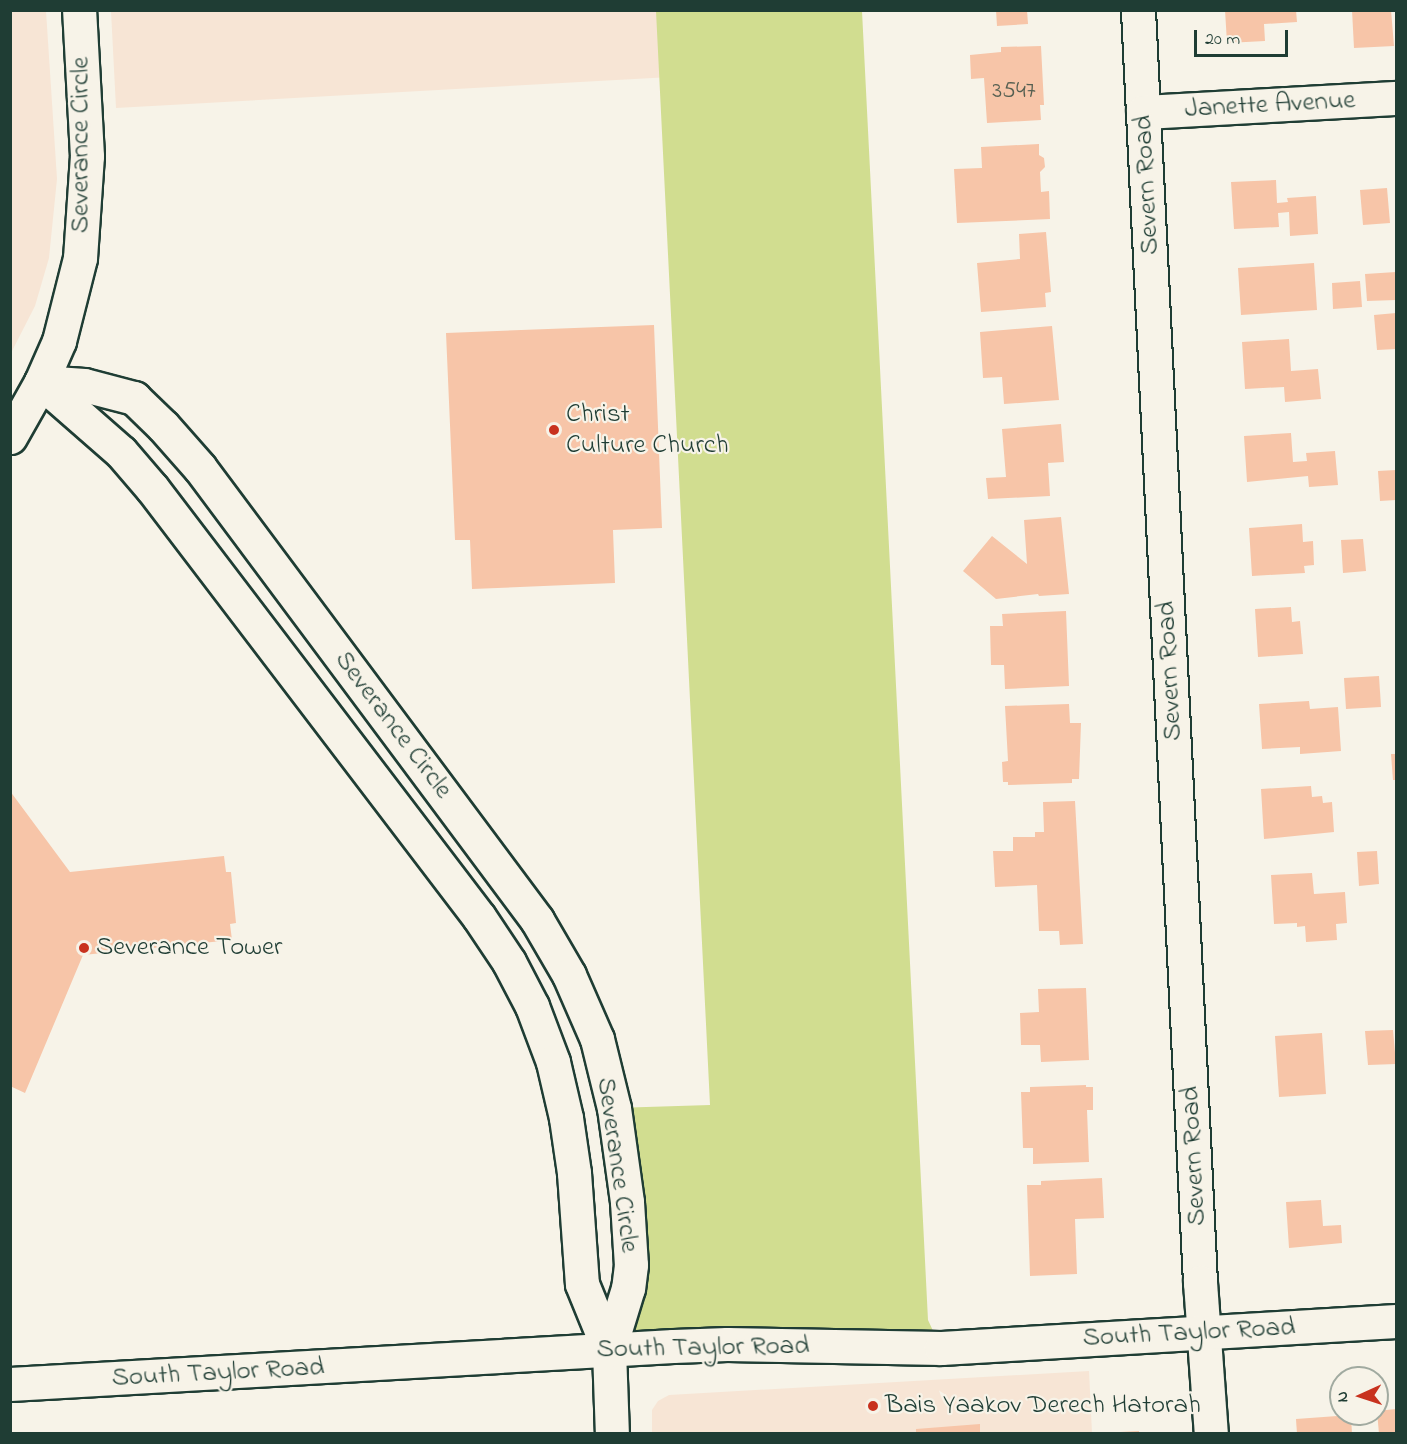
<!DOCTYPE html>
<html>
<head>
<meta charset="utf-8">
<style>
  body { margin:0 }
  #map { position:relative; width:1407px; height:1444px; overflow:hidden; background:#f7f3e8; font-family:"Indie Flower",sans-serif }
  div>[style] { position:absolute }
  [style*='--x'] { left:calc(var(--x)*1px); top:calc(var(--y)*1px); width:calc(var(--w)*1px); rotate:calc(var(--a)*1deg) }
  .built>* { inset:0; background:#f7e5d5 }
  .green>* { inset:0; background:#d1dd90 }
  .building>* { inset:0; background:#f7c5a8 }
  .roads { filter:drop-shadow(2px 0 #1f3d34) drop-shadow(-2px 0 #1f3d34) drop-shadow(0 2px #1f3d34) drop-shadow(0 -2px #1f3d34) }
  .minor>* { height:33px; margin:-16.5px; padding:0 16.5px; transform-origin:16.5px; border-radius:16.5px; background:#f7f3e8 }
  .tertiary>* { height:33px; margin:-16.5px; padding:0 16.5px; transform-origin:16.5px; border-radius:16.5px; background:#f7f3e8 }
  .secondary>* { height:33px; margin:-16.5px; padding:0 16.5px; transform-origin:16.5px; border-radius:16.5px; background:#f7f3e8 }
  .dots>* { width:16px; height:16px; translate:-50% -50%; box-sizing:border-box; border:3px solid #f7f3e8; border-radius:50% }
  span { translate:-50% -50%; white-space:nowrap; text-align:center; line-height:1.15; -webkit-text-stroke:4.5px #f7f3e8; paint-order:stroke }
  .number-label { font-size:24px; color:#555f51 }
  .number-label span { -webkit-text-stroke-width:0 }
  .street-label { font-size:27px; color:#1f3d34 }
  .poi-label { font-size:27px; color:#1f3d34 }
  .left { translate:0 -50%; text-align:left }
  .frame { position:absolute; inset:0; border:12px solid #1f3d34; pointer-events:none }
  .north { position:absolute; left:1329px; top:1366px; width:60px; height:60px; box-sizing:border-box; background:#f7f3e8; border:2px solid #a1aaa0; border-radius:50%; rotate:267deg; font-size:16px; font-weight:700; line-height:24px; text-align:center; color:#1f3d34 }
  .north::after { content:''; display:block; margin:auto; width:21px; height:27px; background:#c8321e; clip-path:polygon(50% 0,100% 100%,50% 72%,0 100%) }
  .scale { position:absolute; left:1194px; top:30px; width:94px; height:27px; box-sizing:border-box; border:3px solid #1f3d34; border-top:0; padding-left:8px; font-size:18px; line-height:21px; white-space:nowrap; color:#1f3d34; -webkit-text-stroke:4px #f7f3e8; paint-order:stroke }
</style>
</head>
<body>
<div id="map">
  <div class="built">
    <div style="clip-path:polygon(11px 10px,46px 11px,57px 179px,49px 258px,35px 306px,11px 353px)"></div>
    <div style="clip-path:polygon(111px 11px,740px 11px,743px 73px,116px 108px)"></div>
    <div style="clip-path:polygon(1089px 1371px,1092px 1433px,652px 1434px,652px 1410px,658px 1401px,669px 1395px)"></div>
  </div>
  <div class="green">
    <div style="clip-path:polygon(656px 11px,862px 11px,928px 1320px,941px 1348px,609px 1350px,628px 1288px,614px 1108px,710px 1105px)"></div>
  </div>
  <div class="building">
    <div style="clip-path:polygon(996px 10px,1027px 10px,1028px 24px,997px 26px)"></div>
    <div style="clip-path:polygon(1225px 10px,1296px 10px,1297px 22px,1264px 24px,1265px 41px,1227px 43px)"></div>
    <div style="clip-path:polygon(1352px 10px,1391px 10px,1394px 46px,1354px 48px)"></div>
    <div style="clip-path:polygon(1041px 46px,1044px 105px,1040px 105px,1041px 120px,987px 123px,984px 78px,971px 79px,970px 55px,1001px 52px,1001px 47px)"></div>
    <div style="clip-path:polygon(1039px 144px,1039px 155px,1044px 158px,1045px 167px,1040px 172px,1041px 192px,1049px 191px,1050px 219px,957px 223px,954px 169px,982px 168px,981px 147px)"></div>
    <div style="clip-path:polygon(1276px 180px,1277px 203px,1288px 202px,1287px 198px,1316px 196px,1318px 234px,1290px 236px,1289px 212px,1278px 213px,1279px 227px,1234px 229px,1231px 182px)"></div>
    <div style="clip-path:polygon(1387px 188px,1390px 223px,1363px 225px,1360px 190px)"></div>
    <div style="clip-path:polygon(1046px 232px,1051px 292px,1045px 293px,1046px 307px,981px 312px,977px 263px,1020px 259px,1019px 234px)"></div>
    <div style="clip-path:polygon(1314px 263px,1317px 310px,1241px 315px,1238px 268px)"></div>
    <div style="clip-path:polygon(1396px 272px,1396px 300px,1367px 301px,1365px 274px)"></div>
    <div style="clip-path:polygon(1360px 281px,1362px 307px,1333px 309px,1332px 283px)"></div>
    <div style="clip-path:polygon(1396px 313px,1396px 349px,1377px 350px,1374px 315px)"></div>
    <div style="clip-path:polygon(654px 325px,662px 528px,613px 530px,615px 583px,472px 589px,470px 540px,455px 540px,446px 333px)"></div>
    <div style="clip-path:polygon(1052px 326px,1059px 400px,1004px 404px,1002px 377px,983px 378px,980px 332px)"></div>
    <div style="clip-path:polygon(1289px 339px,1291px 371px,1318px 369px,1321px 399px,1285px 402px,1284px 387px,1245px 389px,1242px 342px)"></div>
    <div style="clip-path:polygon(1061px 424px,1064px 462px,1048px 463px,1050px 496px,988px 499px,986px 478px,1006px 477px,1002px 429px)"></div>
    <div style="clip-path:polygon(1291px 433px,1293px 462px,1307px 461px,1306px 453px,1335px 451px,1338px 485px,1309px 487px,1308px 476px,1247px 482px,1244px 436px)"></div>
    <div style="clip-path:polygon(1396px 470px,1396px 500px,1380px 501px,1378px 471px)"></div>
    <div style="clip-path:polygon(1061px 517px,1069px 594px,1039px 596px,1038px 594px,996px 599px,963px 571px,992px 536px,1027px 564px,1024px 520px)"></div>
    <div style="clip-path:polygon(1302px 524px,1303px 542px,1313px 541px,1314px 565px,1304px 566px,1305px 573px,1252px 576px,1249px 528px)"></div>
    <div style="clip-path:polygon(1363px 539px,1366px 571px,1343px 573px,1341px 540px)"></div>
    <div style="clip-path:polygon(1291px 607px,1292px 622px,1300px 621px,1303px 654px,1258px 657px,1255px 609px)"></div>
    <div style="clip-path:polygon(1066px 611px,1069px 686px,1005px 689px,1004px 665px,991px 665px,990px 626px,1003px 626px,1002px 614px)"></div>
    <div style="clip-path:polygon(1379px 676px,1381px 707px,1346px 709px,1344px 678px)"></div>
    <div style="clip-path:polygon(1309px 701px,1310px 709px,1338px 707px,1341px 751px,1300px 754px,1300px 747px,1262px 749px,1259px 704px)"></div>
    <div style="clip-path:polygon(1069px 704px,1070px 723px,1081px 723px,1079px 779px,1072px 779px,1072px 783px,1008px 785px,1008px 782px,1003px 782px,1002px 762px,1008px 761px,1005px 706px)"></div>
    <div style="clip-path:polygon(1391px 754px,1396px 754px,1396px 780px,1393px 780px)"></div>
    <div style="clip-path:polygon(1311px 786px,1312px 797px,1322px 796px,1323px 803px,1332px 802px,1334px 832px,1264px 839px,1261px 789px)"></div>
    <div style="clip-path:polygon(10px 791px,70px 872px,224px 856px,226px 872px,231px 872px,236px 923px,230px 924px,232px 940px,83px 955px,25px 1093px,10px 1086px)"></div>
    <div style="clip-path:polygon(1075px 801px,1083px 944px,1060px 945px,1059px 931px,1039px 931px,1037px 885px,995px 887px,993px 851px,1013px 851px,1013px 837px,1035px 837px,1035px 832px,1044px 832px,1043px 802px)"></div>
    <div style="clip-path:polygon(1377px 851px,1379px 884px,1359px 886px,1357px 852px)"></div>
    <div style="clip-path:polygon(1312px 873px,1314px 894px,1345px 892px,1347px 923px,1336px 924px,1337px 940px,1306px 942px,1305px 926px,1297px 927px,1297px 923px,1274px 924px,1271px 875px)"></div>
    <div style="clip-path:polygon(1086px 988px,1089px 1060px,1041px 1062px,1040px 1045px,1021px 1045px,1020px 1013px,1039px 1012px,1038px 989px)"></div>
    <div style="clip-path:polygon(1393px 1030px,1396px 1064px,1368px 1065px,1365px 1031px)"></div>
    <div style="clip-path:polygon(1322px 1033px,1326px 1094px,1279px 1097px,1275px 1036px)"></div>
    <div style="clip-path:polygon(1086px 1085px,1086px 1087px,1093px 1087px,1093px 1110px,1087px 1110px,1089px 1162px,1033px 1164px,1033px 1148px,1023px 1148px,1021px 1092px,1030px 1092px,1030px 1087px)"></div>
    <div style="clip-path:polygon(1102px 1178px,1104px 1218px,1075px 1219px,1077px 1274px,1030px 1276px,1027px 1185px,1041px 1185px,1041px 1181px)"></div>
    <div style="clip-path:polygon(1321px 1200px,1323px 1226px,1341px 1225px,1342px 1243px,1289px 1248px,1286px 1202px)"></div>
    <div style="clip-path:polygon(1396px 1409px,1396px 1434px,1379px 1434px,1377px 1411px)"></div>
    <div style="clip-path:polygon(1351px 1415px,1352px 1434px,1297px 1434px,1296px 1419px)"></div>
    <div style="clip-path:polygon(980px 1424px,980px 1434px,916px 1434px,916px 1429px)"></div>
    <div style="clip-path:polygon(1139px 1431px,1139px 1434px,1120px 1434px,1120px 1432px)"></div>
  </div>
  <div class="roads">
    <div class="minor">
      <div style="--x:1138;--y:10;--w:1274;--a:87.21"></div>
      <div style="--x:1200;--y:1282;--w:152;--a:85.9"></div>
      <div style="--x:1143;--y:112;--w:253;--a:-3.2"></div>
      <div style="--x:41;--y:382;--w:43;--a:4"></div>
      <div style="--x:84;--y:385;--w:52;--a:14.6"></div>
      <div style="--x:134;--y:398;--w:40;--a:44"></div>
      <div style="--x:163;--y:426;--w:56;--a:48.6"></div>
      <div style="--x:200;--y:468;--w:564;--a:53.29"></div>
      <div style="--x:537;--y:920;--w:64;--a:59.8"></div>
      <div style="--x:569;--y:975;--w:70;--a:66.4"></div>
      <div style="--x:597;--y:1039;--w:71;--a:76.2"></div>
      <div style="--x:614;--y:1108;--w:95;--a:82.1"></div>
      <div style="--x:627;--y:1202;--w:63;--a:86.4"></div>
      <div style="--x:631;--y:1265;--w:23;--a:97"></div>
      <div style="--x:628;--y:1288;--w:65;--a:107"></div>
      <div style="--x:41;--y:382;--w:106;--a:41.2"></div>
      <div style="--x:121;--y:452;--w:48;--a:49.3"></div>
      <div style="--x:152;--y:488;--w:539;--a:52.68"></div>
      <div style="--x:479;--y:917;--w:54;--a:56.3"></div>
      <div style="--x:509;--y:962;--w:50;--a:62.4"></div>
      <div style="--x:532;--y:1006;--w:60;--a:69.4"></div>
      <div style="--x:553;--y:1062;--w:57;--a:76.9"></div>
      <div style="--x:566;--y:1118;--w:56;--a:81.7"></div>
      <div style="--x:574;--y:1173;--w:111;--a:85.9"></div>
      <div style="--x:582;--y:1284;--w:71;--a:67.8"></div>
      <div style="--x:10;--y:437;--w:63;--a:-60.6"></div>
      <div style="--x:41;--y:382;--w:45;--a:-66.3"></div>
      <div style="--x:59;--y:341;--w:86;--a:-75.8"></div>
      <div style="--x:80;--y:258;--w:102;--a:-86.1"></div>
      <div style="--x:87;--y:156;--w:146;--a:-93.1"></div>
    </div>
    <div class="tertiary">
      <div style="--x:609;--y:1350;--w:84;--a:88"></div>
    </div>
    <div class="secondary">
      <div style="--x:10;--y:1384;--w:664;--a:-3.28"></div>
      <div style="--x:673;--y:1346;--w:54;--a:-2.1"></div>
      <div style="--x:727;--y:1344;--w:214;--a:1.1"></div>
      <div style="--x:941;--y:1348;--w:456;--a:-3.4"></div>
    </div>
  </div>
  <div class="dots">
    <div style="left:554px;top:430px;background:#c8321e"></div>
    <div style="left:84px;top:948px;background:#c8321e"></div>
    <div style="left:873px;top:1406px;background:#c8321e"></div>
  </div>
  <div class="number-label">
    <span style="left:1014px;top:92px">3547</span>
  </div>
  <div class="street-label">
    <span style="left:1270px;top:105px;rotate:-3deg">Janette Avenue</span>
    <span style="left:81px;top:145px;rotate:-90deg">Severance Circle</span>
    <span style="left:1147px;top:185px;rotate:-93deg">Severn Road</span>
    <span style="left:1170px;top:671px;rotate:-93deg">Severn Road</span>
    <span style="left:393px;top:725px;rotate:53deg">Severance Circle</span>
    <span style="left:1194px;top:1156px;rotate:-93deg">Severn Road</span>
    <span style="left:617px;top:1165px;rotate:82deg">Severance Circle</span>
    <span style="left:1189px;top:1333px;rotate:-3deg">South Taylor Road</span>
    <span style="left:703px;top:1348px;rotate:-1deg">South Taylor Road</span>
    <span style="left:218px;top:1373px;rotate:-3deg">South Taylor Road</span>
  </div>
  <div class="poi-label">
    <span class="left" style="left:566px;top:430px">Christ<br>Culture Church</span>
    <span class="left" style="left:96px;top:948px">Severance Tower</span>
    <span class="left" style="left:885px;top:1406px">Bais Yaakov Derech Hatorah</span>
  </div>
  <div class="frame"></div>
  <div class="north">N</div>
  <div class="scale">20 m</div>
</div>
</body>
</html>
